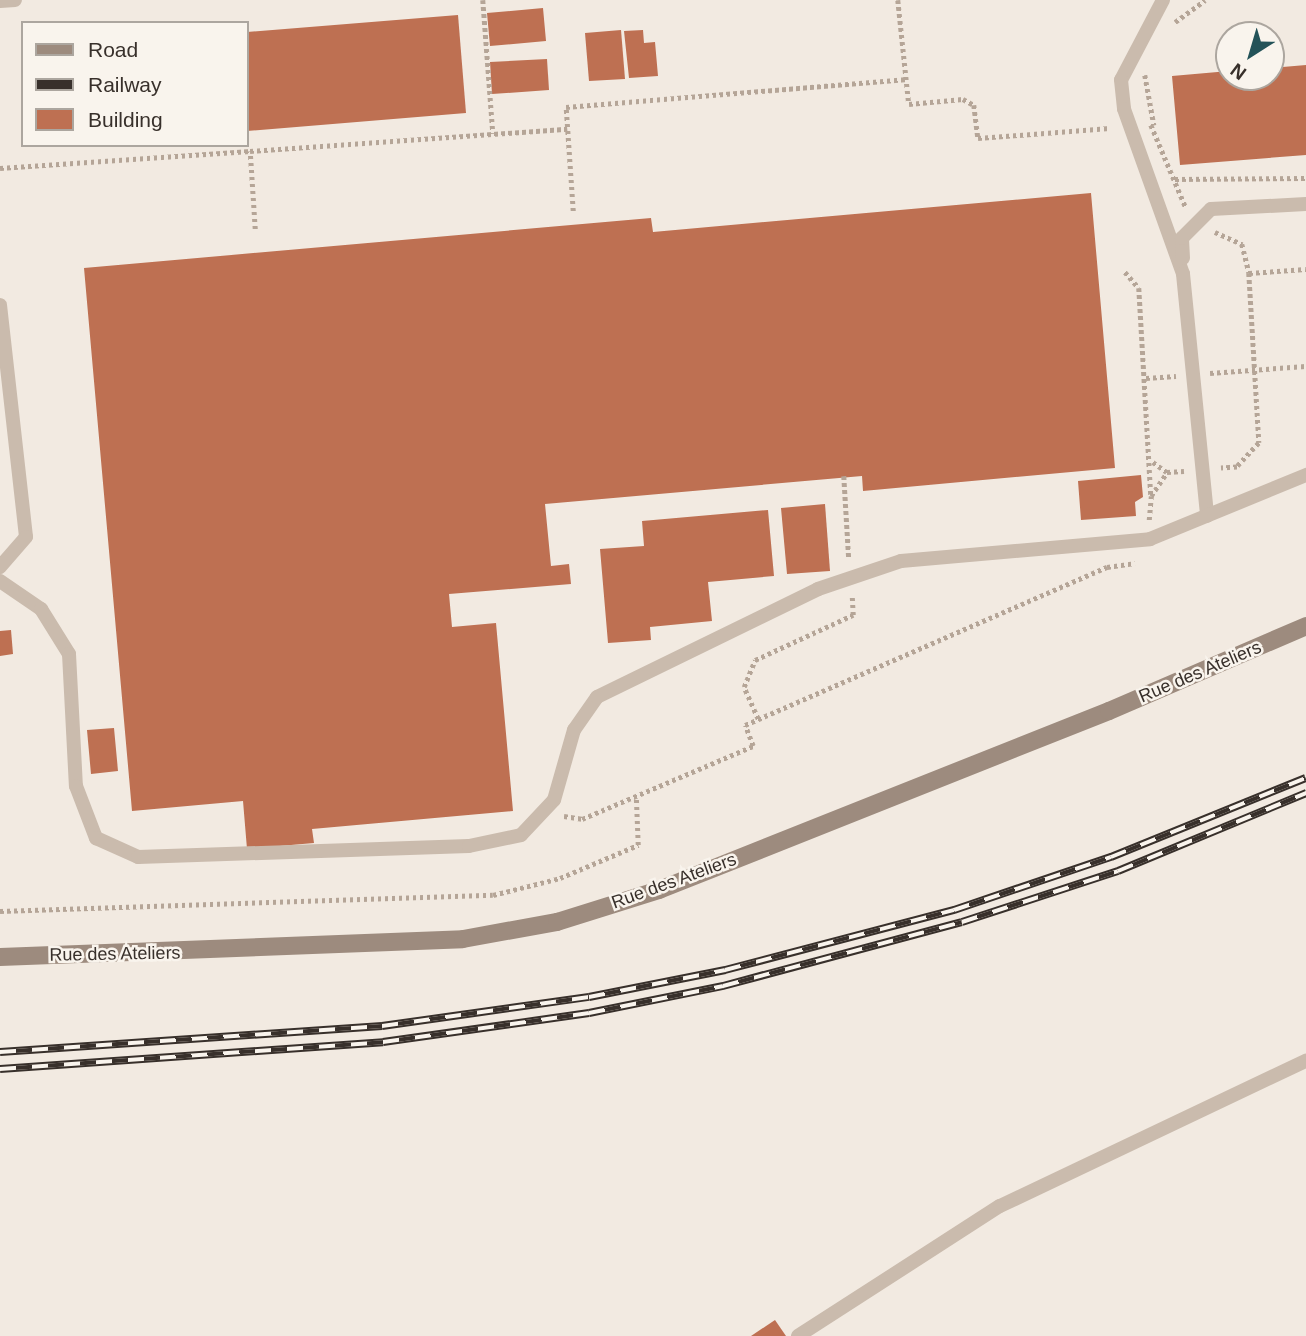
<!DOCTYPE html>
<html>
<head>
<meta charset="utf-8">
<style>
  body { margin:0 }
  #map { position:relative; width:1306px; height:1336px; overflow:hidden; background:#f2eae1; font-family:Helvetica,sans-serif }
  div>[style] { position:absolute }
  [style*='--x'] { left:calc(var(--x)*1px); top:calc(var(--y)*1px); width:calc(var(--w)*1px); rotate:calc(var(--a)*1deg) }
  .building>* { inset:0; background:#be7052 }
  .path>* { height:4.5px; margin-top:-2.25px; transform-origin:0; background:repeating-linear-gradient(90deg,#b5a597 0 3.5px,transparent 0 7px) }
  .lane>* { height:14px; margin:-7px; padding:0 7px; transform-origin:7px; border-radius:7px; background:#cabbad }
  .secondary>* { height:18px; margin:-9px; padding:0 9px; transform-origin:9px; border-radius:9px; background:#9d8b7e }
  .rail>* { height:8px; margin-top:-4px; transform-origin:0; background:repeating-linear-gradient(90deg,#f9f4ed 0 16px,#38302b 0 32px); box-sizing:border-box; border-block:2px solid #38302b }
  span { translate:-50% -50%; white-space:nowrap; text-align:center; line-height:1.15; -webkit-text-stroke:5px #f9f4ed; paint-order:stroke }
  .street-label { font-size:18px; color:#38302b }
  .legend { position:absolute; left:21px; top:21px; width:228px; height:126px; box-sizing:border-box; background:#f9f4ed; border:2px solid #aca69f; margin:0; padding:9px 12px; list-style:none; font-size:21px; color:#38302b }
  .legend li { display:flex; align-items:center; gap:14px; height:35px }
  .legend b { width:35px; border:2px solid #aca69f }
  .north { position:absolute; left:1215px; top:21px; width:70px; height:70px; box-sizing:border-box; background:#f9f4ed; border:2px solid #aca69f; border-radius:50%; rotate:217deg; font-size:19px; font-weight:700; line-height:28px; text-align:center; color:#38302b }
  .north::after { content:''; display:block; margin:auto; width:24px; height:32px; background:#235258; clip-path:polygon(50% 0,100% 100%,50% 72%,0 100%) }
</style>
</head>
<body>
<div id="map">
  <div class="building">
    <div style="clip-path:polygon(543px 8px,546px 41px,490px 46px,487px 13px)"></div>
    <div style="clip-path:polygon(458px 15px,466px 113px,247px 131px,247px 32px)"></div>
    <div style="clip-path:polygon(621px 30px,625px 79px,589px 81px,585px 33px)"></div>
    <div style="clip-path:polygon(643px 30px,644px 43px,655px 42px,658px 76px,629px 78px,624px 31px)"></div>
    <div style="clip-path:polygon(547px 59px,549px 90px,492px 94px,490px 62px)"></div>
    <div style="clip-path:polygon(1306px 65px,1306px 155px,1180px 165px,1172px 76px,1229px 71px,1229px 77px,1271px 77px,1271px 68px)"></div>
    <div style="clip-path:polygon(1091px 193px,1115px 468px,863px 491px,862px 476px,545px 504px,551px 566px,569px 564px,571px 584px,449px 594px,452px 627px,496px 623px,513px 811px,312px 829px,314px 843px,247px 849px,243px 801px,132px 811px,84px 268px,651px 218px,653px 232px)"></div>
    <div style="clip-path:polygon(1141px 475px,1143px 497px,1135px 502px,1136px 516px,1081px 520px,1078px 481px)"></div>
    <div style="clip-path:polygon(825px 504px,830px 571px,787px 574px,781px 508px)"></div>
    <div style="clip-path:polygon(768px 510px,774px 576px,708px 582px,712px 621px,650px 627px,651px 640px,608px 643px,600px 549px,644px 546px,642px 521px)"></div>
    <div style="clip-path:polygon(11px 630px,13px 654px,0 656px,0 631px)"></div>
    <div style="clip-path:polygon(114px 728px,118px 771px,91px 774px,87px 730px)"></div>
    <div style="clip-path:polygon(775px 1320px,786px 1336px,751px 1336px)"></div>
  </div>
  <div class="path">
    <div style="--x:483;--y:0;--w:134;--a:85.7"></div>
    <div style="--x:898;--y:0;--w:105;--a:84"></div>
    <div style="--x:909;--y:104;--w:54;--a:-5.3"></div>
    <div style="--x:963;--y:99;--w:13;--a:29"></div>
    <div style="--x:974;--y:105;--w:33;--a:83"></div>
    <div style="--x:978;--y:138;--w:132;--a:-4.3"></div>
    <div style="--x:1175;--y:22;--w:37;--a:-36"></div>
    <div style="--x:1145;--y:75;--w:51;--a:79.8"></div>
    <div style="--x:1151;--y:125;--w:90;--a:67.1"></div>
    <div style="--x:0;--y:168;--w:251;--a:-3.9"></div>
    <div style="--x:1175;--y:179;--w:131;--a:-0.4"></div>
    <div style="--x:573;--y:211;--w:104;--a:-93.9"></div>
    <div style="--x:566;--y:107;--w:340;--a:-4.7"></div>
    <div style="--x:255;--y:229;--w:78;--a:-93.7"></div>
    <div style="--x:250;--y:151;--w:318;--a:-4"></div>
    <div style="--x:1215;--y:232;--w:30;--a:24"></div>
    <div style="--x:1242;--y:244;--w:30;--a:76"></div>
    <div style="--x:1249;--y:273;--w:170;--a:86.6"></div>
    <div style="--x:1259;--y:443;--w:33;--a:133"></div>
    <div style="--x:1237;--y:467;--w:16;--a:176"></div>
    <div style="--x:1125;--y:272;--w:21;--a:49"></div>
    <div style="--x:1139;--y:288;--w:208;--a:86.7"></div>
    <div style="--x:1151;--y:496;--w:29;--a:-56"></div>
    <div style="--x:1167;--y:472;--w:17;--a:-3"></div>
    <div style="--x:1249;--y:273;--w:57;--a:-4"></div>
    <div style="--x:1210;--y:373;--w:96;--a:-4.2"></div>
    <div style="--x:1146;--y:378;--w:30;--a:-4"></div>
    <div style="--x:1153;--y:462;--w:17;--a:36"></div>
    <div style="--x:844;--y:476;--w:83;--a:86.6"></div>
    <div style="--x:1149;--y:520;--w:24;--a:-85"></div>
    <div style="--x:758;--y:719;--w:35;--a:-114"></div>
    <div style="--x:744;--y:687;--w:29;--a:-68"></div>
    <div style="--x:755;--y:660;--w:108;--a:-24.7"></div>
    <div style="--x:853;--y:615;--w:19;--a:-93"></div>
    <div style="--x:564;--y:816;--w:18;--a:9"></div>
    <div style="--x:582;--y:819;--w:186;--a:-23.1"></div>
    <div style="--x:753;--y:746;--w:22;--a:-111"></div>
    <div style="--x:745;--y:725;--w:395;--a:-23.6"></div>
    <div style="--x:1107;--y:567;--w:28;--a:-8"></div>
    <div style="--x:0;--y:911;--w:493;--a:-1.9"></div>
    <div style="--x:493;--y:895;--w:69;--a:-14.2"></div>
    <div style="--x:560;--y:878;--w:85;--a:-22.9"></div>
    <div style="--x:638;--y:845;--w:49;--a:-92.3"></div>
  </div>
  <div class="lane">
    <div style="--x:1163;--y:0;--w:90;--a:117.7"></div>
    <div style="--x:1121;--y:80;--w:29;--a:84"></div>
    <div style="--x:1124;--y:109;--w:175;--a:70.3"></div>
    <div style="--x:1183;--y:274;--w:243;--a:84.3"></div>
    <div style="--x:0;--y:1;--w:15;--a:-4"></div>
    <div style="--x:1183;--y:258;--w:20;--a:-93"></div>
    <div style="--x:1182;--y:238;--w:41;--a:-45"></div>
    <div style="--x:1211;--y:209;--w:95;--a:-3"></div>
    <div style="--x:0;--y:305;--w:233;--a:83.6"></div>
    <div style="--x:26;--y:537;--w:40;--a:131"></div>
    <div style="--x:0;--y:581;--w:50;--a:34.3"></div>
    <div style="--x:41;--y:609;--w:53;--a:58.1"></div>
    <div style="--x:69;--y:654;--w:132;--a:87"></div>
    <div style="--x:76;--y:786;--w:56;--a:69"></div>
    <div style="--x:96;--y:838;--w:46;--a:24.3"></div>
    <div style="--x:138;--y:857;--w:331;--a:-1.9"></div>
    <div style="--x:469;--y:846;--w:53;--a:-11.9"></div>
    <div style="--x:521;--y:835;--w:48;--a:-46.7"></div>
    <div style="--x:554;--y:800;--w:73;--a:-74.1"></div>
    <div style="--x:574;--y:730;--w:40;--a:-55.1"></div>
    <div style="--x:597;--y:697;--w:246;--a:-26"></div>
    <div style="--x:818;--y:589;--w:88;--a:-18.6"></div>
    <div style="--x:901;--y:561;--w:250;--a:-5"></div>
    <div style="--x:1150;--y:539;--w:169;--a:-22.3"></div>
    <div style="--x:798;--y:1336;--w:240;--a:-32.8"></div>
    <div style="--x:1000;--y:1206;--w:339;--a:-25.4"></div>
  </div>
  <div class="secondary">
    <div style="--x:0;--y:957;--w:463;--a:-2.2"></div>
    <div style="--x:463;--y:939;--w:96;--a:-10.3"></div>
    <div style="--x:557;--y:922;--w:107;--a:-17.4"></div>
    <div style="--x:659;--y:890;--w:484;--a:-21.7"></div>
    <div style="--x:1109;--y:711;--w:215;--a:-23.3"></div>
  </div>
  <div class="rail">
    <div style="--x:0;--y:1052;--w:383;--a:-3.9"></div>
    <div style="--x:382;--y:1026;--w:209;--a:-8"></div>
    <div style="--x:589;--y:997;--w:139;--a:-11.2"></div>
    <div style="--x:725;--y:970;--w:237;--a:-14.7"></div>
    <div style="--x:954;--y:910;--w:166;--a:-18.7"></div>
    <div style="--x:1111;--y:857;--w:210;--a:-22.1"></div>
    <div style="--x:0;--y:1069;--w:384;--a:-4"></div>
    <div style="--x:383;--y:1042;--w:208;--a:-8"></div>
    <div style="--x:589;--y:1013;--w:137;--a:-11.4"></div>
    <div style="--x:723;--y:986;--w:247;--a:-15"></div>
    <div style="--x:962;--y:922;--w:164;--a:-18.1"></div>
    <div style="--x:1118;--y:871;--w:204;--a:-22.5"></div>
  </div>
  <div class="street-label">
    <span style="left:1200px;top:672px;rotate:-23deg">Rue des Ateliers</span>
    <span style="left:674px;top:881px;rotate:-20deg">Rue des Ateliers</span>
    <span style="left:115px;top:954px;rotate:-1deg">Rue des Ateliers</span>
  </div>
  <ul class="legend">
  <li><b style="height:9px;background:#9d8b7e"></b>Road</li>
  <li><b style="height:9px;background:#38302b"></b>Railway</li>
  <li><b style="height:19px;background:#be7052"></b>Building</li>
  </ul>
  <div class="north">N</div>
</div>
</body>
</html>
